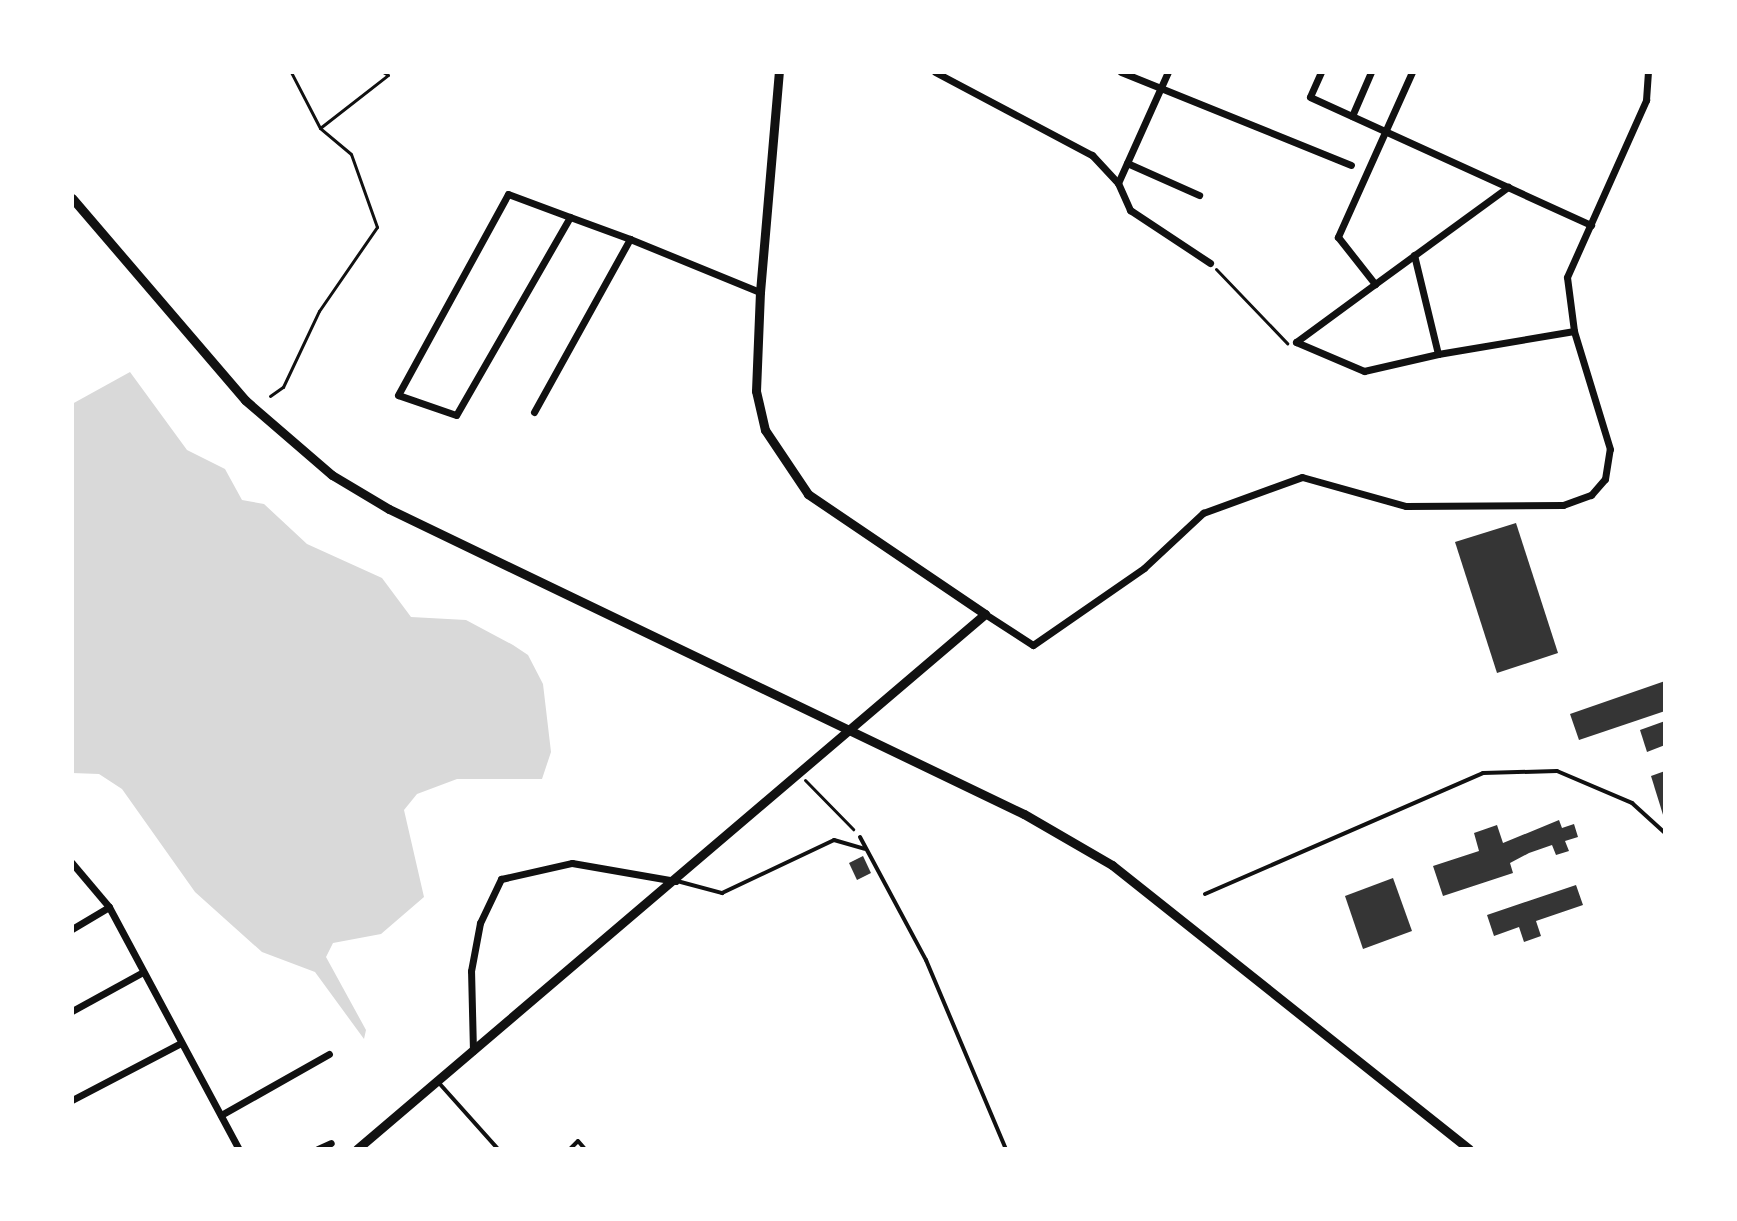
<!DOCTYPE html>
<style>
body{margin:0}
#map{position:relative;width:1737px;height:1221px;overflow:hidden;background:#fff;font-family:Barlow,sans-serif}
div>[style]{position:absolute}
.water>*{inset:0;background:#d9d9d9}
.building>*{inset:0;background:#353535}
.path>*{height:3px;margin:-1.5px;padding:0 1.5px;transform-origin:1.5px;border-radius:1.5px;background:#111}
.service>*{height:4px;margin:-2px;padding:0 2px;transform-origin:2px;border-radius:2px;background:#111}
.minor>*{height:7px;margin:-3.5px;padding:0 3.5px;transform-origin:3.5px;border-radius:3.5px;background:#111}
.tertiary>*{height:9px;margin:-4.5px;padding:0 4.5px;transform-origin:4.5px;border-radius:4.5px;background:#111}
span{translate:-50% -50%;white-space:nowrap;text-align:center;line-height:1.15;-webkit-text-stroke:6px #fff;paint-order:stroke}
.frame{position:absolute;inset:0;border:74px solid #fff;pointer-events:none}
</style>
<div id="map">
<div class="water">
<i style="clip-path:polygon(130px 372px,187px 450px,225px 469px,242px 500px,264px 504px,307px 544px,382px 578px,411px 617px,466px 620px,513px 645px,528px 655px,543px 684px,551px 752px,542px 779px,457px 779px,417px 794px,404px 810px,424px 897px,381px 934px,333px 943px,326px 957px,366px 1030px,364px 1039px,315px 972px,262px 952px,195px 892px,122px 789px,99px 774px,72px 773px,72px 404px)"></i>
</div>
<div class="building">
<i style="clip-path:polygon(1516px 523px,1558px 653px,1497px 673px,1455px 542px)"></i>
<i style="clip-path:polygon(1665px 681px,1665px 711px,1579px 740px,1570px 714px)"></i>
<i style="clip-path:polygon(1665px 721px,1665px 745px,1647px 752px,1640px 730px)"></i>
<i style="clip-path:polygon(1665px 771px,1665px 818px,1664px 818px,1651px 776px)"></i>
<i style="clip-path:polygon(1559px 820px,1562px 828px,1574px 824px,1578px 837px,1565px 841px,1569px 851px,1556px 855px,1552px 845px,1529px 853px,1510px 863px,1513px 873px,1443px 896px,1433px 866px,1479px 851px,1474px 833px,1497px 825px,1503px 843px)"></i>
<i style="clip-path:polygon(863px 856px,871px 873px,857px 880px,849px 863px)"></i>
<i style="clip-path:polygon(1393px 878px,1412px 931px,1363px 949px,1345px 896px)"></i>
<i style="clip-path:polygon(1576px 885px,1583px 905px,1536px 921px,1541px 936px,1524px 942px,1519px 927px,1494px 936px,1487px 915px)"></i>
</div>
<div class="path">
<i style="left:320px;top:128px;width:86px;rotate:-37.9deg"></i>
<i style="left:388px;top:75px;width:6px;rotate:-149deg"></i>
<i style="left:1216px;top:269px;width:103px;rotate:46.2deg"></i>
<i style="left:270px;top:396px;width:16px;rotate:-35deg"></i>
<i style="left:283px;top:387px;width:84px;rotate:-64.7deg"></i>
<i style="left:319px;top:311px;width:102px;rotate:-55.4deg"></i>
<i style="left:377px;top:227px;width:77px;rotate:-109.6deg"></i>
<i style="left:351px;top:154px;width:40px;rotate:-140deg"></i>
<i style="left:320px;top:128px;width:63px;rotate:-117.4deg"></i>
<i style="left:805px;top:780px;width:69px;rotate:45.6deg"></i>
</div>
<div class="service">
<i style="left:860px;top:837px;width:140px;rotate:61.8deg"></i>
<i style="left:926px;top:960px;width:205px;rotate:67.1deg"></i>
<i style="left:677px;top:881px;width:47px;rotate:14.9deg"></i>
<i style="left:722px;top:893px;width:124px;rotate:-25.3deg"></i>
<i style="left:834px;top:840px;width:32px;rotate:16deg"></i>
<i style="left:1205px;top:894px;width:303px;rotate:-23.5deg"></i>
<i style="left:1483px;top:773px;width:74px;rotate:-1.5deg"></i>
<i style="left:1557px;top:771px;width:82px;rotate:23.1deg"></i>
<i style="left:1632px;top:803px;width:45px;rotate:42.3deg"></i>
<i style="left:439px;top:1083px;width:89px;rotate:48.2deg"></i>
<i style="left:570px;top:1149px;width:11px;rotate:-45deg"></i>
<i style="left:578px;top:1141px;width:11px;rotate:49deg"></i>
</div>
<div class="minor">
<i style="left:935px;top:72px;width:178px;rotate:27.9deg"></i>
<i style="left:1092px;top:155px;width:38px;rotate:47deg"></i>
<i style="left:1118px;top:183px;width:30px;rotate:66deg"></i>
<i style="left:1130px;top:210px;width:96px;rotate:33.5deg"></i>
<i style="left:1121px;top:72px;width:248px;rotate:22deg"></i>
<i style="left:1321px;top:72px;width:27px;rotate:114deg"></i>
<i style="left:1310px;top:97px;width:309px;rotate:24.5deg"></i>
<i style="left:1412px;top:72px;width:181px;rotate:114.2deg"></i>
<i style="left:1338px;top:237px;width:60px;rotate:51.8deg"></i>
<i style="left:1375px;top:284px;width:165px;rotate:-36.1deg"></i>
<i style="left:1352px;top:116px;width:48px;rotate:-66.6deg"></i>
<i style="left:1127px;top:163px;width:79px;rotate:24deg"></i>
<i style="left:1118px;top:183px;width:122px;rotate:-65.8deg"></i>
<i style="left:570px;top:217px;width:228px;rotate:119.9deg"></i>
<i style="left:456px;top:415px;width:61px;rotate:-161deg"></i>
<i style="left:398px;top:395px;width:229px;rotate:-61.3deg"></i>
<i style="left:508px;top:194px;width:66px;rotate:20.4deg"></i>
<i style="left:570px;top:217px;width:64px;rotate:20.1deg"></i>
<i style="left:630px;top:239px;width:140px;rotate:22.2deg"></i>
<i style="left:1375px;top:284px;width:98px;rotate:143.7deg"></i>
<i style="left:1296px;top:342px;width:74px;rotate:23.1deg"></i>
<i style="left:1364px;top:371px;width:76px;rotate:-12.9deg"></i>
<i style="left:1438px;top:354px;width:102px;rotate:-103.6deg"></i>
<i style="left:1438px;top:354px;width:138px;rotate:-9.6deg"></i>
<i style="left:534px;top:412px;width:198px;rotate:-61deg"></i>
<i style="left:985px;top:614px;width:57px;rotate:32.9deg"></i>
<i style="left:1033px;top:645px;width:135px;rotate:-34.7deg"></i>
<i style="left:1144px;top:568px;width:81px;rotate:-43deg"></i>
<i style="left:1203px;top:513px;width:105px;rotate:-20deg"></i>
<i style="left:1302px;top:477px;width:108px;rotate:15.6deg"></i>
<i style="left:1406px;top:506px;width:157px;rotate:-0.4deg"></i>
<i style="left:1563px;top:505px;width:30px;rotate:-20deg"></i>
<i style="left:1591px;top:495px;width:21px;rotate:-49deg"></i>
<i style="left:1605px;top:479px;width:30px;rotate:-81deg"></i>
<i style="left:1610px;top:449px;width:123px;rotate:-107deg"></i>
<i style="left:1574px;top:331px;width:54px;rotate:-97.4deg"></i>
<i style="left:1567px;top:277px;width:194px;rotate:-65.9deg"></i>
<i style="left:1646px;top:100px;width:28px;rotate:-86deg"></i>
<i style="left:72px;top:863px;width:57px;rotate:49.9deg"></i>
<i style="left:109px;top:907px;width:275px;rotate:61.8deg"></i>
<i style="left:72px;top:929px;width:43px;rotate:-30.7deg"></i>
<i style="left:72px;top:1011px;width:81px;rotate:-28.8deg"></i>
<i style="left:473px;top:1051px;width:80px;rotate:-91.4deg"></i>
<i style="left:471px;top:971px;width:49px;rotate:-79.4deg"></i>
<i style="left:480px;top:923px;width:49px;rotate:-64.5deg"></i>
<i style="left:501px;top:879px;width:73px;rotate:-12.7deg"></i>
<i style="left:572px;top:863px;width:105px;rotate:9.9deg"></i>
<i style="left:72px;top:1100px;width:121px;rotate:-27.6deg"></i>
<i style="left:221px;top:1115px;width:124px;rotate:-29.5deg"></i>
<i style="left:318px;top:1149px;width:14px;rotate:-25deg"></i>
</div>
<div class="tertiary">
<i style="left:72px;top:198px;width:266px;rotate:49.4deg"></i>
<i style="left:245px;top:400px;width:115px;rotate:40.8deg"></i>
<i style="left:332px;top:475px;width:66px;rotate:30.8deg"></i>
<i style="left:389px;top:509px;width:704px;rotate:25.66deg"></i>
<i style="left:1024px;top:814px;width:102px;rotate:30.1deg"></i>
<i style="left:1112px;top:865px;width:456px;rotate:38.5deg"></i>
<i style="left:357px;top:1149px;width:825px;rotate:-40.43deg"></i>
<i style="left:985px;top:614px;width:214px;rotate:-145.9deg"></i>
<i style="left:808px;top:494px;width:77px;rotate:-123.9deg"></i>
<i style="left:765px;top:430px;width:40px;rotate:-103deg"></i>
<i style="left:756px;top:391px;width:99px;rotate:-87.7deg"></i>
<i style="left:760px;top:292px;width:221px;rotate:-85.1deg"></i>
</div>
<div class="frame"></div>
</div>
